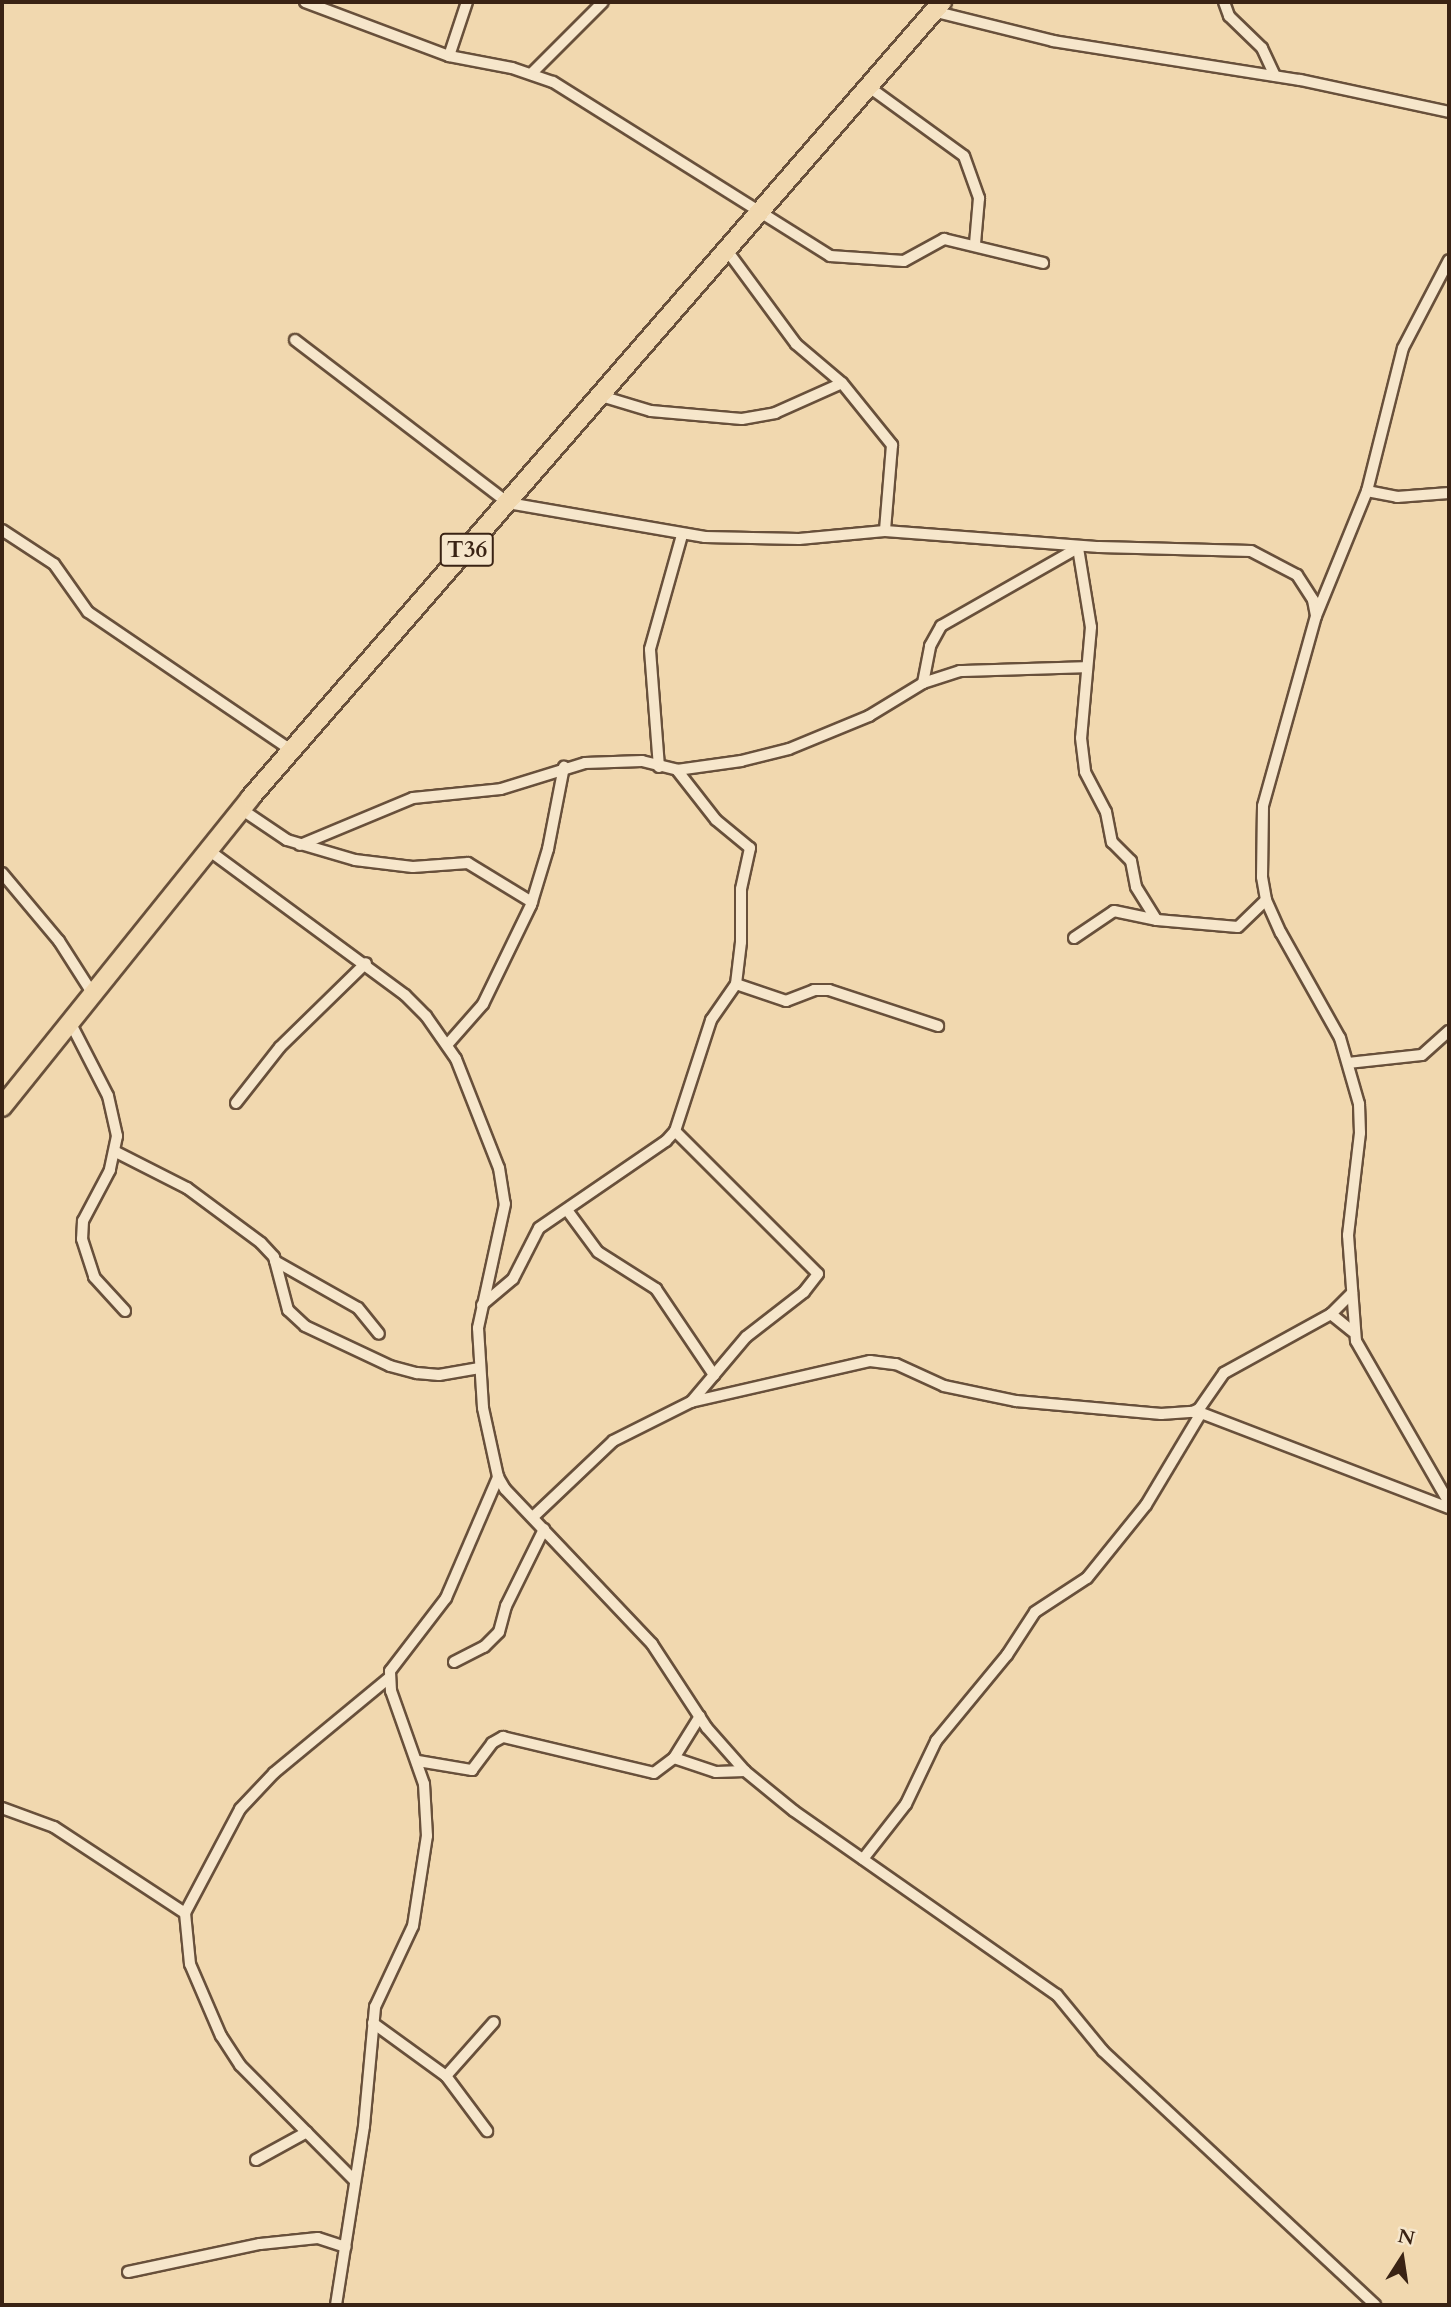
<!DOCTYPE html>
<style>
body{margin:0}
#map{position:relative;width:1451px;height:2307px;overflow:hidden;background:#f1d8af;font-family:Cardo,serif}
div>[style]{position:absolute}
.roads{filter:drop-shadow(2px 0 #68503b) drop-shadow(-2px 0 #68503b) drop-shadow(0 2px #68503b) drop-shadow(0 -2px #68503b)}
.minor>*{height:10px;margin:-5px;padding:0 5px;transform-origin:5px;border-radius:5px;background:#f6e6cb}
.trunk>*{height:18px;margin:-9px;padding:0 9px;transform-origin:9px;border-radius:9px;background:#f1d8af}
span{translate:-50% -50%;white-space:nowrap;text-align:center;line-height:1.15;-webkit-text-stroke:6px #f6e6cb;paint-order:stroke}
.shield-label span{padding:2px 5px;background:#f6e6cb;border:2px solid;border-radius:5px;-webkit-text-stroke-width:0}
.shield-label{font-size:23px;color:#3a2314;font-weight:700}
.frame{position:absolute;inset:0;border:4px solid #3a2314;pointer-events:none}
.north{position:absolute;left:1367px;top:2223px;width:70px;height:70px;-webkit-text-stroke:5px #f6e6cb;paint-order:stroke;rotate:12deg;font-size:19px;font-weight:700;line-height:28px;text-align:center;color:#3a2314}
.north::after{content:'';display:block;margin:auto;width:24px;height:32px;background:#3a2314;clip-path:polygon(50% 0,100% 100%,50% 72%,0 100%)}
</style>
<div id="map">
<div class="roads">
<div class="minor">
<i style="left:305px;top:2px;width:154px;rotate:20.6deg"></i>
<i style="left:449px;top:56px;width:64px;rotate:10.8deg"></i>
<i style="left:512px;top:68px;width:43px;rotate:18.9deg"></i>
<i style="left:553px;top:82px;width:327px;rotate:32.1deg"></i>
<i style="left:830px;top:256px;width:74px;rotate:3.9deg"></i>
<i style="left:904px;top:261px;width:46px;rotate:-28.8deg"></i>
<i style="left:944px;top:239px;width:102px;rotate:13.6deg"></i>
<i style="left:1224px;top:2px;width:15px;rotate:70deg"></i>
<i style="left:1229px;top:16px;width:46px;rotate:44.1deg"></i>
<i style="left:1262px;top:48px;width:31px;rotate:65deg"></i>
<i style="left:933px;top:11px;width:124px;rotate:14deg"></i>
<i style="left:1053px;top:41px;width:250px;rotate:9deg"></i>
<i style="left:1300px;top:80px;width:152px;rotate:12.1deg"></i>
<i style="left:449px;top:56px;width:57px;rotate:-71.6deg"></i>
<i style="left:532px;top:73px;width:100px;rotate:-45deg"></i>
<i style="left:869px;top:87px;width:117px;rotate:36deg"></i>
<i style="left:964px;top:156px;width:45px;rotate:70.3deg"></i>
<i style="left:979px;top:198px;width:46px;rotate:95deg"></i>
<i style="left:726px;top:249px;width:118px;rotate:53.6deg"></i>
<i style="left:796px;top:344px;width:60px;rotate:40.3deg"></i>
<i style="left:842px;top:383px;width:80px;rotate:51.1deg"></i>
<i style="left:892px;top:445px;width:86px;rotate:94.7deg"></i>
<i style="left:295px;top:340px;width:268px;rotate:37.4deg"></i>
<i style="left:508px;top:503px;width:200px;rotate:9.8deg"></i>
<i style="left:705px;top:537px;width:94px;rotate:1.2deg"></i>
<i style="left:799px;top:539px;width:86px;rotate:-5.3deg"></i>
<i style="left:885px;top:531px;width:215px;rotate:4.3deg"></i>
<i style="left:1099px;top:547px;width:152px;rotate:1.5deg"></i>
<i style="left:1251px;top:551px;width:52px;rotate:27.6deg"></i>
<i style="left:1297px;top:575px;width:30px;rotate:57deg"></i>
<i style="left:1313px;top:600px;width:16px;rotate:79deg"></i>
<i style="left:1316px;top:616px;width:197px;rotate:105.6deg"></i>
<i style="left:1263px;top:806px;width:71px;rotate:90.8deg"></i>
<i style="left:1262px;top:877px;width:23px;rotate:80deg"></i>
<i style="left:1266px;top:900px;width:36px;rotate:66deg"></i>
<i style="left:1281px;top:933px;width:120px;rotate:60.7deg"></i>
<i style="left:1340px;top:1038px;width:69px;rotate:73.9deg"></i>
<i style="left:1359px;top:1104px;width:29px;rotate:88deg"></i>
<i style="left:1360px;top:1133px;width:103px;rotate:96.7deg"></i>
<i style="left:1348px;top:1235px;width:106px;rotate:85.7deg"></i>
<i style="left:1356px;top:1341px;width:187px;rotate:60.1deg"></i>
<i style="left:601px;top:396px;width:52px;rotate:16.7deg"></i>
<i style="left:651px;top:411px;width:91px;rotate:5deg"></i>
<i style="left:742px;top:419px;width:34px;rotate:-10deg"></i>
<i style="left:775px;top:413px;width:73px;rotate:-24.1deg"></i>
<i style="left:1367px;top:491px;width:31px;rotate:11deg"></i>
<i style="left:1397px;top:497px;width:52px;rotate:-4.4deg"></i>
<i style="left:2px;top:530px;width:62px;rotate:33.2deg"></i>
<i style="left:54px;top:564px;width:59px;rotate:54.7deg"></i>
<i style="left:88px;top:612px;width:245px;rotate:34.2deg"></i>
<i style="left:1078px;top:548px;width:80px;rotate:80.7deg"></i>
<i style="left:1091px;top:627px;width:111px;rotate:95.1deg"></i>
<i style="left:1081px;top:738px;width:34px;rotate:83deg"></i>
<i style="left:1085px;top:772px;width:45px;rotate:62.3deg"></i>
<i style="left:1106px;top:812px;width:31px;rotate:79deg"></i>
<i style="left:1112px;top:842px;width:27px;rotate:45deg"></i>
<i style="left:1131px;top:861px;width:26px;rotate:79deg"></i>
<i style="left:1136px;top:887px;width:39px;rotate:58deg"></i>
<i style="left:1316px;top:616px;width:135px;rotate:-67.8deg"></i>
<i style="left:1367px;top:491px;width:147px;rotate:-75.9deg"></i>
<i style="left:1403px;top:348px;width:99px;rotate:-62.4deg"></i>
<i style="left:923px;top:683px;width:38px;rotate:-79deg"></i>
<i style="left:930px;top:646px;width:23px;rotate:-61deg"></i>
<i style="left:941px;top:626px;width:161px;rotate:-29.7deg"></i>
<i style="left:659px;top:767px;width:118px;rotate:-94.4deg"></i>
<i style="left:650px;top:649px;width:118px;rotate:-74.3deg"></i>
<i style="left:241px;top:809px;width:55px;rotate:34deg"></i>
<i style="left:287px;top:840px;width:71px;rotate:16.4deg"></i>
<i style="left:355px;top:860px;width:58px;rotate:6.9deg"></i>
<i style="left:413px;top:867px;width:55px;rotate:-4.2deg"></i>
<i style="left:468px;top:863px;width:75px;rotate:31.4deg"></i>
<i style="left:300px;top:845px;width:122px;rotate:-22.6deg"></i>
<i style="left:413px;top:798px;width:88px;rotate:-5.8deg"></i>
<i style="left:501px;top:789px;width:88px;rotate:-17.2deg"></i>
<i style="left:585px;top:763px;width:57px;rotate:-2deg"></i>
<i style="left:642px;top:761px;width:36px;rotate:14deg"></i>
<i style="left:677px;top:770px;width:65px;rotate:-8deg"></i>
<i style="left:741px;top:761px;width:49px;rotate:-14deg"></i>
<i style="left:789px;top:749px;width:87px;rotate:-22.4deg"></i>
<i style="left:869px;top:716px;width:63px;rotate:-31.4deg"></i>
<i style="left:923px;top:683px;width:39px;rotate:-18deg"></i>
<i style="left:960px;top:671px;width:126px;rotate:-1.8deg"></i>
<i style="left:207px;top:849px;width:246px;rotate:36.4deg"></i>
<i style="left:405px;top:995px;width:30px;rotate:45deg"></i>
<i style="left:426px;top:1016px;width:52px;rotate:55.1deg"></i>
<i style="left:456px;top:1059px;width:117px;rotate:68.5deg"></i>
<i style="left:499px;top:1168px;width:36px;rotate:81deg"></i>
<i style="left:505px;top:1204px;width:127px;rotate:102.3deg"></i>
<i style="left:478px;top:1328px;width:80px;rotate:86.4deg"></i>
<i style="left:483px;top:1408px;width:71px;rotate:77.7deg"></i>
<i style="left:498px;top:1477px;width:14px;rotate:60deg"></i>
<i style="left:505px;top:1489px;width:214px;rotate:46.5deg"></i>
<i style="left:652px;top:1644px;width:100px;rotate:56.8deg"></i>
<i style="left:707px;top:1728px;width:57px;rotate:48.5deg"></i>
<i style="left:745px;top:1771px;width:63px;rotate:39.2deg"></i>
<i style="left:794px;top:1811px;width:321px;rotate:35deg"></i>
<i style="left:1057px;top:1995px;width:72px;rotate:50.6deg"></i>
<i style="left:1103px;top:2051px;width:372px;rotate:43deg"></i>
<i style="left:2px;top:873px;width:89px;rotate:50deg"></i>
<i style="left:59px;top:941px;width:59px;rotate:57.4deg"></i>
<i style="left:1074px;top:938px;width:48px;rotate:-34deg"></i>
<i style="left:1114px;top:911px;width:44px;rotate:11.8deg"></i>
<i style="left:1157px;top:920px;width:81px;rotate:4.9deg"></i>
<i style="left:1238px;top:927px;width:39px;rotate:-44deg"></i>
<i style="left:736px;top:984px;width:53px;rotate:18.8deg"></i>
<i style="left:786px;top:1001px;width:30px;rotate:-21deg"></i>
<i style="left:814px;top:990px;width:15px"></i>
<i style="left:829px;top:990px;width:115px;rotate:18.3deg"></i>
<i style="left:69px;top:1020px;width:85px;rotate:62.8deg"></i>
<i style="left:108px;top:1096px;width:41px;rotate:77.3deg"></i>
<i style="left:117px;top:1136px;width:35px;rotate:102deg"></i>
<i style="left:110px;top:1170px;width:58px;rotate:117.9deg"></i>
<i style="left:83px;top:1221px;width:18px;rotate:93deg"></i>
<i style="left:82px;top:1239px;width:40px;rotate:72deg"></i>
<i style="left:94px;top:1277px;width:46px;rotate:47.6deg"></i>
<i style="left:447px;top:1045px;width:55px;rotate:-48.7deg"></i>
<i style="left:483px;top:1004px;width:110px;rotate:-64.1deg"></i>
<i style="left:531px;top:905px;width:59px;rotate:-73.1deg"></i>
<i style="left:548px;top:849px;width:84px;rotate:-79deg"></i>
<i style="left:1348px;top:1063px;width:74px;rotate:-6.2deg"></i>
<i style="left:1422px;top:1055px;width:36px;rotate:-42deg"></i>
<i style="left:236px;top:1103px;width:71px;rotate:-51.8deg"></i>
<i style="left:280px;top:1047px;width:120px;rotate:-44.3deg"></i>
<i style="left:675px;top:1131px;width:202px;rotate:45deg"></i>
<i style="left:818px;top:1274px;width:23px;rotate:128deg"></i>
<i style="left:804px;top:1292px;width:73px;rotate:142.2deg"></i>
<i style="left:746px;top:1337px;width:85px;rotate:130.2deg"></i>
<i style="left:116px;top:1152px;width:80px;rotate:26.9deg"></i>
<i style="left:187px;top:1188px;width:92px;rotate:36.6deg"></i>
<i style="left:261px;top:1243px;width:19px;rotate:47deg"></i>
<i style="left:274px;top:1257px;width:55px;rotate:75.2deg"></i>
<i style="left:288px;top:1310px;width:23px;rotate:43deg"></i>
<i style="left:305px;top:1326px;width:94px;rotate:25.2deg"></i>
<i style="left:390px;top:1366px;width:28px;rotate:15deg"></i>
<i style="left:417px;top:1373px;width:22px;rotate:5deg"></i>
<i style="left:439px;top:1375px;width:41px;rotate:-9.9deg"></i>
<i style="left:567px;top:1210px;width:52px;rotate:53.6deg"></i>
<i style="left:598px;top:1252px;width:69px;rotate:32.5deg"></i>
<i style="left:656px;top:1289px;width:104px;rotate:56deg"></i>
<i style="left:275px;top:1261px;width:95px;rotate:29.5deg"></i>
<i style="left:358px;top:1308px;width:33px;rotate:51deg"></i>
<i style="left:482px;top:1305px;width:40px;rotate:-40deg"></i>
<i style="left:513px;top:1279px;width:57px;rotate:-63deg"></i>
<i style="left:539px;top:1228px;width:154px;rotate:-34.4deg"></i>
<i style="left:666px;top:1141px;width:13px;rotate:-48deg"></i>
<i style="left:675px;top:1131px;width:117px;rotate:-72deg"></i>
<i style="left:711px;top:1020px;width:44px;rotate:-55.2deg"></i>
<i style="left:736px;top:984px;width:42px;rotate:-83.2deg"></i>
<i style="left:741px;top:942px;width:53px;rotate:-90deg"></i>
<i style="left:741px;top:889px;width:42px;rotate:-77.6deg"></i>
<i style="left:750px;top:848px;width:44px;rotate:-140.5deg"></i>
<i style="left:716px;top:820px;width:63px;rotate:-128deg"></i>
<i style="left:1331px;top:1314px;width:28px;rotate:39deg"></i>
<i style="left:1196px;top:1411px;width:271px;rotate:21deg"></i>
<i style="left:533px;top:1517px;width:110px;rotate:-43.5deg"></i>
<i style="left:613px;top:1441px;width:87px;rotate:-26.6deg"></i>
<i style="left:691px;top:1402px;width:184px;rotate:-12.9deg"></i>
<i style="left:870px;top:1361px;width:26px;rotate:7deg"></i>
<i style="left:896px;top:1364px;width:53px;rotate:24.6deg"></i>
<i style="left:944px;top:1386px;width:74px;rotate:11.8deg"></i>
<i style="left:1016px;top:1401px;width:146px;rotate:5.1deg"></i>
<i style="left:1161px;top:1414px;width:32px;rotate:-4deg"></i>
<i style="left:1193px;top:1412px;width:7px;rotate:-27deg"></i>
<i style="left:1199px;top:1409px;width:44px;rotate:-55.2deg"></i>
<i style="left:1224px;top:1373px;width:122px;rotate:-28.9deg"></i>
<i style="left:1331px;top:1314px;width:30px;rotate:-45deg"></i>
<i style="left:454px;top:1662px;width:34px;rotate:-27deg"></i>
<i style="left:484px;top:1647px;width:21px;rotate:-45deg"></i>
<i style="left:499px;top:1632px;width:27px;rotate:-75deg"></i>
<i style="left:506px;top:1606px;width:86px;rotate:-63.7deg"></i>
<i style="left:674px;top:1758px;width:44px;rotate:18.4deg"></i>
<i style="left:716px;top:1772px;width:29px;rotate:-2deg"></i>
<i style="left:418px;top:1761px;width:55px;rotate:9.5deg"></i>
<i style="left:472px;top:1770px;width:34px;rotate:-53deg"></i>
<i style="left:492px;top:1743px;width:13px;rotate:-29deg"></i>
<i style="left:503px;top:1737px;width:155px;rotate:13.4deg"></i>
<i style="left:654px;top:1773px;width:25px;rotate:-37deg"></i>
<i style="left:674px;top:1758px;width:49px;rotate:-58.2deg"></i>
<i style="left:2px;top:1808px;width:55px;rotate:20.1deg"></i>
<i style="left:54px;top:1827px;width:157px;rotate:33.3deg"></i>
<i style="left:863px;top:1859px;width:70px;rotate:-52deg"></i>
<i style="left:906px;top:1804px;width:70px;rotate:-64.5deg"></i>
<i style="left:936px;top:1741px;width:112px;rotate:-50.5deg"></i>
<i style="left:1007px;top:1655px;width:51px;rotate:-56.9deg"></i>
<i style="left:1035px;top:1612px;width:62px;rotate:-33.2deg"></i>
<i style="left:1087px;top:1578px;width:94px;rotate:-51.1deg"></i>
<i style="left:1146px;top:1505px;width:107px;rotate:-59.1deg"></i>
<i style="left:373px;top:2023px;width:90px;rotate:36deg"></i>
<i style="left:446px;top:2076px;width:69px;rotate:53.3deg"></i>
<i style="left:446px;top:2076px;width:72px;rotate:-48.4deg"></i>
<i style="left:256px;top:2160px;width:58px;rotate:-28.8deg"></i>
<i style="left:355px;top:2181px;width:163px;rotate:-134.8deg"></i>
<i style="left:240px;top:2065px;width:35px;rotate:-123deg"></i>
<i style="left:221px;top:2036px;width:78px;rotate:-113.3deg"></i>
<i style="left:190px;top:1964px;width:51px;rotate:-95.6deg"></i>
<i style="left:185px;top:1913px;width:118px;rotate:-62.1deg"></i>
<i style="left:240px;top:1809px;width:50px;rotate:-46.6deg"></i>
<i style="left:274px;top:1773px;width:149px;rotate:-39.6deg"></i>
<i style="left:128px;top:2272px;width:135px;rotate:-12deg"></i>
<i style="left:260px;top:2244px;width:58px;rotate:-5.9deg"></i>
<i style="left:318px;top:2238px;width:29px;rotate:18deg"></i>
<i style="left:336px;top:2305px;width:181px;rotate:-81.1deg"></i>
<i style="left:364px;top:2126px;width:120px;rotate:-84.7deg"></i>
<i style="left:375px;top:2007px;width:89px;rotate:-64.9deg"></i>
<i style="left:413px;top:1926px;width:91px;rotate:-81.2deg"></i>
<i style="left:427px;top:1836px;width:52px;rotate:-93.3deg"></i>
<i style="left:424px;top:1784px;width:99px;rotate:-109.5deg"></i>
<i style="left:391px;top:1691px;width:20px;rotate:-93deg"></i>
<i style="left:390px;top:1671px;width:92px;rotate:-52.5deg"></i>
<i style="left:446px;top:1598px;width:132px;rotate:-66.7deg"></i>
</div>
<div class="trunk">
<i style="left:2px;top:1107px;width:396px;rotate:-51.2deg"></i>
<i style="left:250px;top:798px;width:1055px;rotate:-49deg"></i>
</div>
</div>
<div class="shield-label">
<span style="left:467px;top:550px">T36</span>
</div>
<div class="frame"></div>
<div class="north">N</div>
</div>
